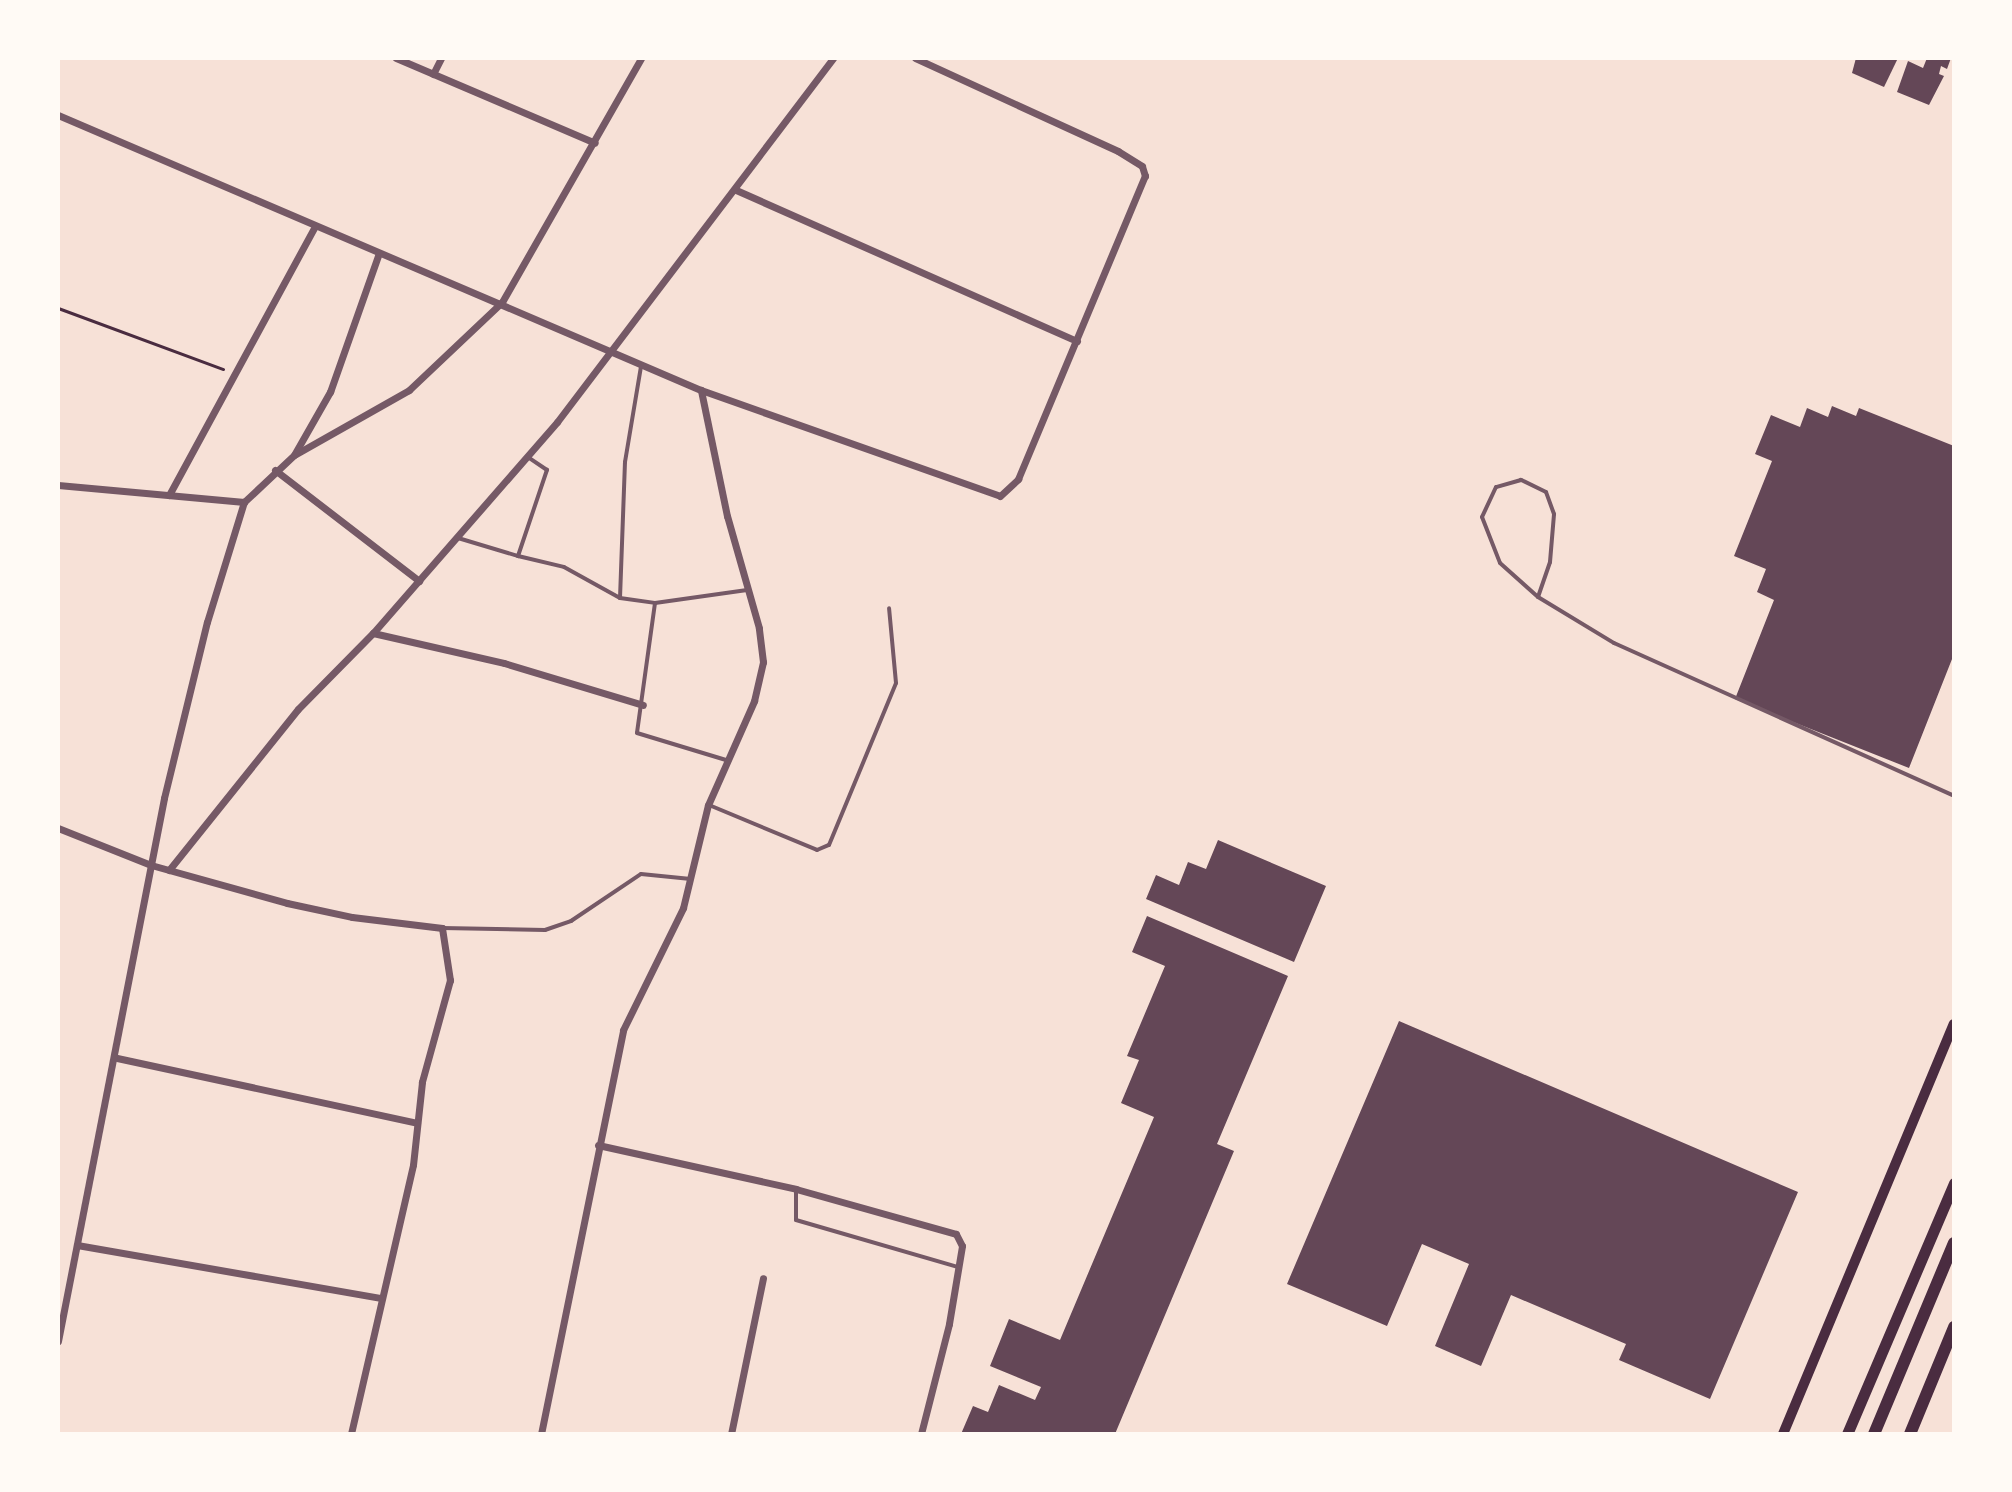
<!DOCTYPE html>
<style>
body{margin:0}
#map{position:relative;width:2012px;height:1492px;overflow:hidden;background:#f7e1d7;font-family:Karla,sans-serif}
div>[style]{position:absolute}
.building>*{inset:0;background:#644757}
.path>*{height:3px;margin:-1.5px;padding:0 1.5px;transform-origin:1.5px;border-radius:1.5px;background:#4a2c40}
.service>*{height:4px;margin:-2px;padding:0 2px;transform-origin:2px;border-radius:2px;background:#755966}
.minor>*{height:7px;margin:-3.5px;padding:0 3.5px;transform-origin:3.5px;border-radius:3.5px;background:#755966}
.secondary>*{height:10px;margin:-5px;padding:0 5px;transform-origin:5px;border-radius:5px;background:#4a2c40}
.primary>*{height:11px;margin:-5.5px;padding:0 5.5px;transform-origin:5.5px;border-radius:5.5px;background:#4a2c40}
.trunk>*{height:12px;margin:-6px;padding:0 6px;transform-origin:6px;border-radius:6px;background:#4a2c40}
span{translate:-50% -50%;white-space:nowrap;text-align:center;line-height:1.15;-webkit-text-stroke:6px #fffaf5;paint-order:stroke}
.frame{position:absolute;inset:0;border:60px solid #fffaf5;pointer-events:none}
</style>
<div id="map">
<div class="building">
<i style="clip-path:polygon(1856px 58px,1898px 58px,1884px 87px,1852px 73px)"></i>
<i style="clip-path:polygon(1927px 58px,1951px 58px,1947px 69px,1941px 66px,1939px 74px,1944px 76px,1929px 105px,1897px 92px,1908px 61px,1923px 68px)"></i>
<i style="clip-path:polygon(1832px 406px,1856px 416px,1859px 408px,1954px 446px,1954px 654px,1909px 768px,1735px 699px,1774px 600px,1757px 592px,1766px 569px,1734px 556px,1772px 461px,1755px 454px,1771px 415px,1800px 427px,1807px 408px,1828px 417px)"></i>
<i style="clip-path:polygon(1218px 840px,1326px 886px,1294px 962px,1146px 899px,1156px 875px,1179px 885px,1188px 862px,1206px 869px)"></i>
<i style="clip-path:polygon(1147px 916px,1288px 976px,1217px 1144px,1234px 1151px,1115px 1434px,961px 1434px,973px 1406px,988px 1412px,999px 1385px,1035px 1400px,1041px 1387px,990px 1366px,1009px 1319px,1060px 1340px,1154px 1117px,1121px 1103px,1139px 1060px,1127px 1056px,1165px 966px,1132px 952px)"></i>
<i style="clip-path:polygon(1399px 1021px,1798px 1192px,1710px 1399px,1619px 1360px,1626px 1344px,1511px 1295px,1481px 1366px,1435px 1346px,1469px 1264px,1422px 1244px,1387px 1326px,1287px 1284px)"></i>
</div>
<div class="path">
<i style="left:58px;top:308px;width:176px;rotate:20.3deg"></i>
</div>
<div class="service">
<i style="left:458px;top:538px;width:63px;rotate:16.7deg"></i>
<i style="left:518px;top:556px;width:91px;rotate:-71.4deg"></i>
<i style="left:547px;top:470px;width:23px;rotate:-146deg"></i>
<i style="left:518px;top:556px;width:47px;rotate:13.4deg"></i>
<i style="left:564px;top:567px;width:64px;rotate:29deg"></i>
<i style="left:620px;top:598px;width:35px;rotate:8deg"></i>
<i style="left:655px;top:603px;width:131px;rotate:97.9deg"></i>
<i style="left:637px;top:733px;width:93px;rotate:16.9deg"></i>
<i style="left:1538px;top:597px;width:37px;rotate:-71deg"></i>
<i style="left:1550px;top:562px;width:48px;rotate:-85.2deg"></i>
<i style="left:1554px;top:514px;width:23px;rotate:-110deg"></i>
<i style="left:1546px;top:492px;width:28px;rotate:-154deg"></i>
<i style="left:1521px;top:480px;width:26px;rotate:164deg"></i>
<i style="left:1496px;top:487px;width:33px;rotate:115deg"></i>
<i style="left:1482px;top:517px;width:49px;rotate:68.6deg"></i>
<i style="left:1500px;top:563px;width:51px;rotate:41.8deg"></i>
<i style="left:1538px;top:597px;width:89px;rotate:31.2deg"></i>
<i style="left:1614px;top:643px;width:373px;rotate:24.2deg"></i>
<i style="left:620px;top:598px;width:136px;rotate:-87.9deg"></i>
<i style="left:625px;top:462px;width:97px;rotate:-80.5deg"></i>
<i style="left:655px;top:603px;width:93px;rotate:-8deg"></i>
<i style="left:709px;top:805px;width:117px;rotate:22.6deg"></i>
<i style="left:817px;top:850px;width:13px;rotate:-23deg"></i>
<i style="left:829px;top:845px;width:175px;rotate:-67.5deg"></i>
<i style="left:896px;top:683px;width:75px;rotate:-95.3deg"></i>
<i style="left:442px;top:928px;width:103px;rotate:1.1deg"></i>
<i style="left:545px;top:930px;width:28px;rotate:-19deg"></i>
<i style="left:571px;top:921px;width:84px;rotate:-33.9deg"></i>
<i style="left:641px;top:874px;width:50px;rotate:5.7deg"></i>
<i style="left:796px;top:1189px;width:31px;rotate:90deg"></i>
<i style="left:796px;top:1220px;width:169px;rotate:16.2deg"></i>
</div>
<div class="minor">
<i style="left:396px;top:58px;width:216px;rotate:23.1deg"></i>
<i style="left:433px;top:74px;width:18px;rotate:-63deg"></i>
<i style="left:58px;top:115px;width:699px;rotate:23.16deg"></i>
<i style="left:701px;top:390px;width:317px;rotate:19.5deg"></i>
<i style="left:1000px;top:496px;width:25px;rotate:-43deg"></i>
<i style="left:1018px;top:479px;width:329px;rotate:-67.3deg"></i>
<i style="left:1145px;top:176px;width:10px;rotate:-107deg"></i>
<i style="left:1142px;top:166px;width:28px;rotate:-148deg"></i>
<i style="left:1118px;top:151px;width:223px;rotate:-155.4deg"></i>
<i style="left:736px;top:190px;width:373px;rotate:23.9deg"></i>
<i style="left:296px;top:454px;width:130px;rotate:-29.5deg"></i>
<i style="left:409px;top:390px;width:128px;rotate:-43.4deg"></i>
<i style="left:502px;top:302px;width:281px;rotate:-60.3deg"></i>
<i style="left:275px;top:470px;width:182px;rotate:37.6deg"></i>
<i style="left:58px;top:485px;width:187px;rotate:5.2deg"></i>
<i style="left:169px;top:495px;width:306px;rotate:-61.5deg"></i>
<i style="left:373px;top:633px;width:134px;rotate:12.9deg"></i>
<i style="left:504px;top:663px;width:145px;rotate:16.8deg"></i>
<i style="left:58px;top:828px;width:100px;rotate:21.7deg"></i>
<i style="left:151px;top:865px;width:141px;rotate:15.6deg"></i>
<i style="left:287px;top:903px;width:66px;rotate:12.2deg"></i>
<i style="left:352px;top:917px;width:91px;rotate:7deg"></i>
<i style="left:442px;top:928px;width:53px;rotate:81.3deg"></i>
<i style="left:450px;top:980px;width:106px;rotate:105.4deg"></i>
<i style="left:422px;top:1082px;width:83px;rotate:96.2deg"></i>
<i style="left:413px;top:1165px;width:276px;rotate:103deg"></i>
<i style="left:169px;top:870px;width:206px;rotate:-51.3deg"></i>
<i style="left:298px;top:709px;width:107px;rotate:-45.4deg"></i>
<i style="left:373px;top:633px;width:280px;rotate:-48.9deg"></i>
<i style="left:557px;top:422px;width:457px;rotate:-52.8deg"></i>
<i style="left:117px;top:1058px;width:307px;rotate:12.2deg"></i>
<i style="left:598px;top:1145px;width:203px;rotate:12.5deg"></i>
<i style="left:796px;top:1189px;width:166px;rotate:15.7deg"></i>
<i style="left:956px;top:1234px;width:13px;rotate:63deg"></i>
<i style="left:962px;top:1246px;width:79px;rotate:99.5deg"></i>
<i style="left:949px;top:1324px;width:114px;rotate:104.3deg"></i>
<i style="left:77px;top:1245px;width:309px;rotate:9.9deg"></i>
<i style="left:58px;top:1341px;width:553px;rotate:-78.95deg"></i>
<i style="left:164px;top:798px;width:181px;rotate:-76.3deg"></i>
<i style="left:207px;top:622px;width:126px;rotate:-72.9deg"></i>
<i style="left:244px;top:502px;width:69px;rotate:-43.2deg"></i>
<i style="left:294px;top:455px;width:73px;rotate:-60.3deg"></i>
<i style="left:330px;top:392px;width:147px;rotate:-70.6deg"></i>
<i style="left:541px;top:1434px;width:412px;rotate:-78.5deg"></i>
<i style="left:623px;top:1030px;width:136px;rotate:-63.8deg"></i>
<i style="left:683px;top:908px;width:106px;rotate:-76.4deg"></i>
<i style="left:708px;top:805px;width:114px;rotate:-66.1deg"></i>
<i style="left:754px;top:701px;width:40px;rotate:-77deg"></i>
<i style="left:763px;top:662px;width:34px;rotate:-97deg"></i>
<i style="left:759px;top:628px;width:116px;rotate:-105.9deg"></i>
<i style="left:727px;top:516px;width:129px;rotate:-101.7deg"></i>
<i style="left:731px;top:1434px;width:159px;rotate:-78.4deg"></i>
</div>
<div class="secondary">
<i style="left:1783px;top:1434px;width:444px;rotate:-67.4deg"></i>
</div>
<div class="primary">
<i style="left:1847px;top:1434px;width:273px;rotate:-66.9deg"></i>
</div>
<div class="trunk">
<i style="left:1874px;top:1434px;width:207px;rotate:-67.3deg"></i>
<i style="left:1910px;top:1434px;width:116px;rotate:-67.6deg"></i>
</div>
<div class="frame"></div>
</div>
